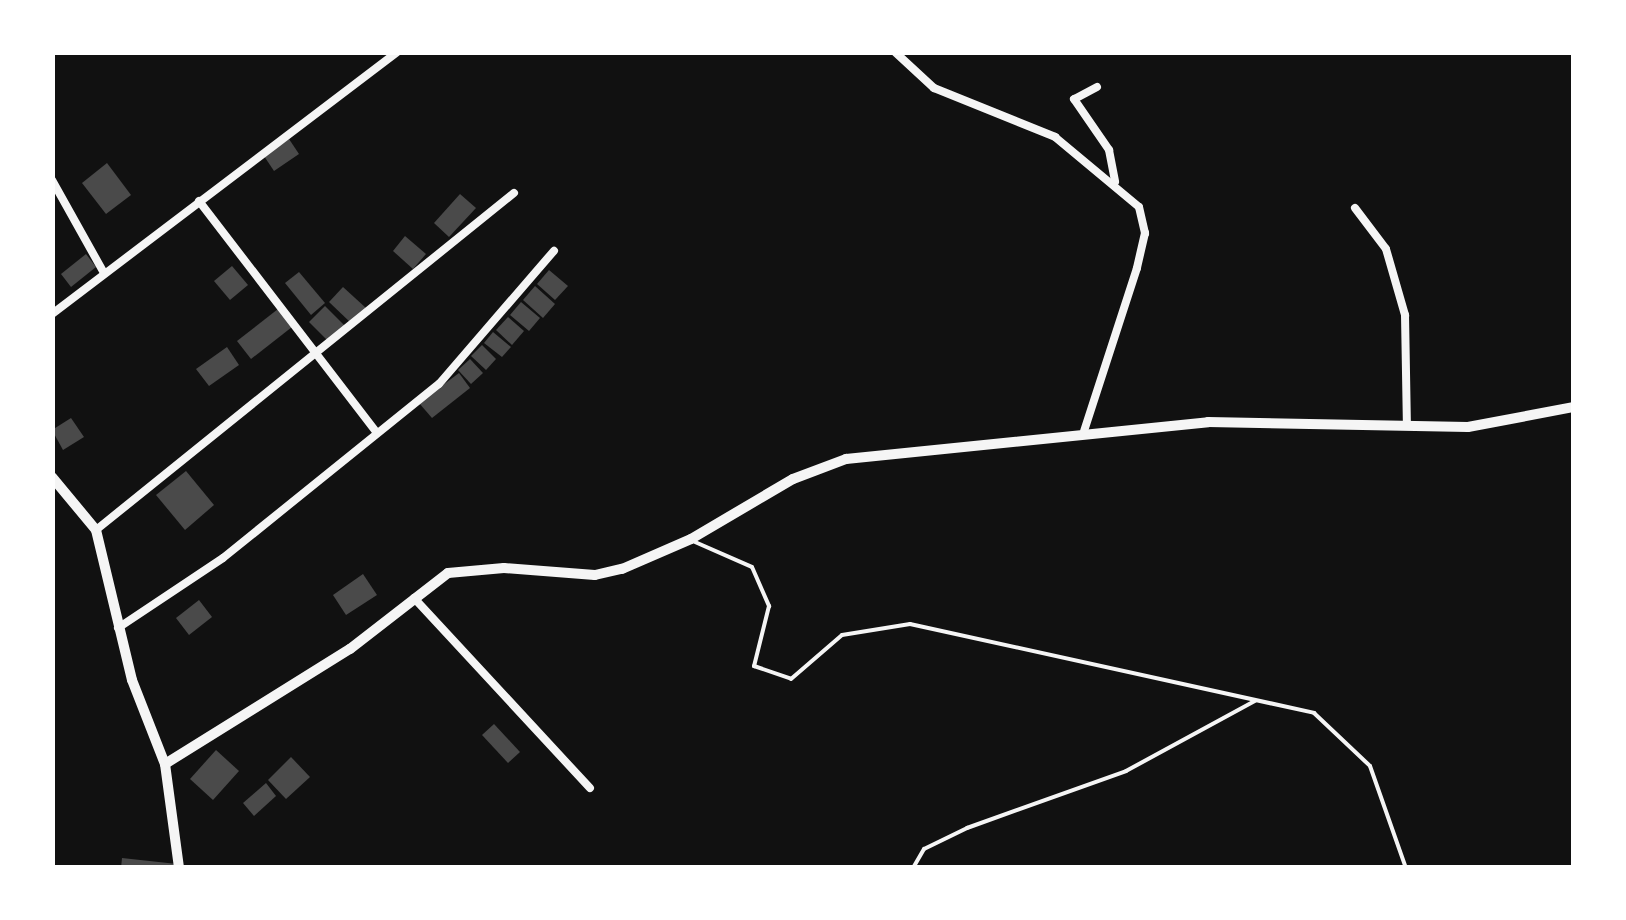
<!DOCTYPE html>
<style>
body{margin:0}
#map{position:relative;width:1626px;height:920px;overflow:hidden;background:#111;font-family:Figtree,sans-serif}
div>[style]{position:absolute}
.building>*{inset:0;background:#4a4a4a}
.service>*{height:4px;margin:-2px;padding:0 2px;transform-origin:2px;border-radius:2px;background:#f5f5f5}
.minor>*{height:8px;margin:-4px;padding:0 4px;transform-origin:4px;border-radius:4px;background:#f5f5f5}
.tertiary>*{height:10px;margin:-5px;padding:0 5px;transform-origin:5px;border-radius:5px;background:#f5f5f5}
span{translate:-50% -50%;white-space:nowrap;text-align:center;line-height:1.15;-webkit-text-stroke:8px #fff;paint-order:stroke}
.frame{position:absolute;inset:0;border:55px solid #fff;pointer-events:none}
</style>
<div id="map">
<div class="building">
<i style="clip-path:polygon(289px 139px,299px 154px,274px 171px,264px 156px)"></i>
<i style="clip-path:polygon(107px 163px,131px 195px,106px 214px,82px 183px)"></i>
<i style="clip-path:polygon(460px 194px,476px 208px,449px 237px,434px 223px)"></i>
<i style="clip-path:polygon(405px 236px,426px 254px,413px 269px,393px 251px)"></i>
<i style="clip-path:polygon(86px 254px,96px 267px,71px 287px,61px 274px)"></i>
<i style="clip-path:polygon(232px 266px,248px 285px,230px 300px,214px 281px)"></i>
<i style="clip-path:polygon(549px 270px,568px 286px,555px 300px,537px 284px)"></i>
<i style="clip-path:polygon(299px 272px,325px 303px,311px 315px,285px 283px)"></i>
<i style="clip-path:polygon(535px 286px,555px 304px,543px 318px,523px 300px)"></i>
<i style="clip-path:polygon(343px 287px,366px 308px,351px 323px,329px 302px)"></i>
<i style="clip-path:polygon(521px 302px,540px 318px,529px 331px,510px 315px)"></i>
<i style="clip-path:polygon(325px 306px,345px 326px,329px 342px,309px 322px)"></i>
<i style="clip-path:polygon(278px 309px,292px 327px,251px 359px,237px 341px)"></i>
<i style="clip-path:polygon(508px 317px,524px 331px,512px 345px,496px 330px)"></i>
<i style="clip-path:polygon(493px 332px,511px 347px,502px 357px,484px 343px)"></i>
<i style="clip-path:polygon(482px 345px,496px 359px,486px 370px,471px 356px)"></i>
<i style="clip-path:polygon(227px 347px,239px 365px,209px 386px,196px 369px)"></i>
<i style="clip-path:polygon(470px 359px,483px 373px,471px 384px,458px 370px)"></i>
<i style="clip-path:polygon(459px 373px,470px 388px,432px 418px,419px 403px)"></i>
<i style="clip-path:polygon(71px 418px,84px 437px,63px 450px,52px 430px)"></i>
<i style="clip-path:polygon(186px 471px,214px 505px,185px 530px,156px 495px)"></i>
<i style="clip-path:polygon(363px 574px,377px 595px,346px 615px,333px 595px)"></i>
<i style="clip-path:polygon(199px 600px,212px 617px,189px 635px,176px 618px)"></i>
<i style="clip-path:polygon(494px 724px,520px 752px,508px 763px,482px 735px)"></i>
<i style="clip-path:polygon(216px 750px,239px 771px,213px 800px,190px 779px)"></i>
<i style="clip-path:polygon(291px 757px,310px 777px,286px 799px,268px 780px)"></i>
<i style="clip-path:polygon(266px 783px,276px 796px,254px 816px,243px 803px)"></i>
<i style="clip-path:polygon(122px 858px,177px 864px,177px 868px,121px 868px)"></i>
</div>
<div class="service">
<i style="left:695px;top:542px;width:62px;rotate:23.7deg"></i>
<i style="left:752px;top:567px;width:43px;rotate:66.4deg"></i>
<i style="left:769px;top:606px;width:62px;rotate:104deg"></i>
<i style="left:754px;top:666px;width:39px;rotate:19deg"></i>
<i style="left:791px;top:679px;width:67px;rotate:-40.8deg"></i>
<i style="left:842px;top:635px;width:69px;rotate:-9.2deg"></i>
<i style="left:910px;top:624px;width:414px;rotate:12.4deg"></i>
<i style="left:1314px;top:713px;width:77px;rotate:43.4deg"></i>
<i style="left:1370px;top:766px;width:108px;rotate:70.6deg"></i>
<i style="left:913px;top:868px;width:22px;rotate:-60deg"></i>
<i style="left:924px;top:849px;width:48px;rotate:-26deg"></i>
<i style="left:967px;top:828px;width:169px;rotate:-19.7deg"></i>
<i style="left:1126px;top:771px;width:147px;rotate:-28.5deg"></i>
</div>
<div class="minor">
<i style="left:895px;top:52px;width:53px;rotate:42.7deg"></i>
<i style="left:934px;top:88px;width:131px;rotate:22deg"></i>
<i style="left:1055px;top:137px;width:109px;rotate:39.8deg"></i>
<i style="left:1139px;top:207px;width:27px;rotate:77deg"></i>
<i style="left:1145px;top:233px;width:36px;rotate:103deg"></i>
<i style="left:1137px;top:268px;width:171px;rotate:108deg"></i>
<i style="left:1097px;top:87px;width:26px;rotate:152deg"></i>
<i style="left:1074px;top:99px;width:62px;rotate:55.5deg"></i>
<i style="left:1109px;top:150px;width:32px;rotate:79deg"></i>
<i style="left:52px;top:180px;width:107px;rotate:60.8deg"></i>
<i style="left:199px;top:201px;width:291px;rotate:52.5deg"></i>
<i style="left:1355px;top:208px;width:51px;rotate:52.9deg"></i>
<i style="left:1386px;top:249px;width:69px;rotate:73.9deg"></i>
<i style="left:1405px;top:315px;width:110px;rotate:89deg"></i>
<i style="left:52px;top:314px;width:433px;rotate:-37.2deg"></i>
<i style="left:96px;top:530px;width:537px;rotate:-38.88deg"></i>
<i style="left:414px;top:598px;width:259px;rotate:47.2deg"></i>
<i style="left:118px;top:628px;width:126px;rotate:-33.7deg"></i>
<i style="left:223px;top:558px;width:277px;rotate:-38.9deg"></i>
<i style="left:439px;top:384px;width:176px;rotate:-49.2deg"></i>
</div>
<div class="tertiary">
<i style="left:52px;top:477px;width:69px;rotate:50.3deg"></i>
<i style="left:96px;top:530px;width:154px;rotate:76.5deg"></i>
<i style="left:132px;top:680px;width:90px;rotate:68.6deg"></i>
<i style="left:165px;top:764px;width:105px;rotate:82.3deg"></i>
<i style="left:165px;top:764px;width:218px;rotate:-31.9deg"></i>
<i style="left:350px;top:649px;width:124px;rotate:-37.8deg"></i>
<i style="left:448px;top:573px;width:56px;rotate:-5.1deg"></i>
<i style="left:504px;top:568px;width:91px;rotate:4.4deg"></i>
<i style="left:595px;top:575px;width:28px;rotate:-13deg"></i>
<i style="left:622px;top:569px;width:75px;rotate:-23.5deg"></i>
<i style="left:691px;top:539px;width:118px;rotate:-30.5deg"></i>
<i style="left:793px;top:479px;width:57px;rotate:-20.7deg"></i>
<i style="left:846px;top:459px;width:364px;rotate:-5.8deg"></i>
<i style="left:1208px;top:422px;width:260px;rotate:1.1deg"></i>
<i style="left:1468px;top:427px;width:108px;rotate:-10.7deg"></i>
</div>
<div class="frame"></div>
</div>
